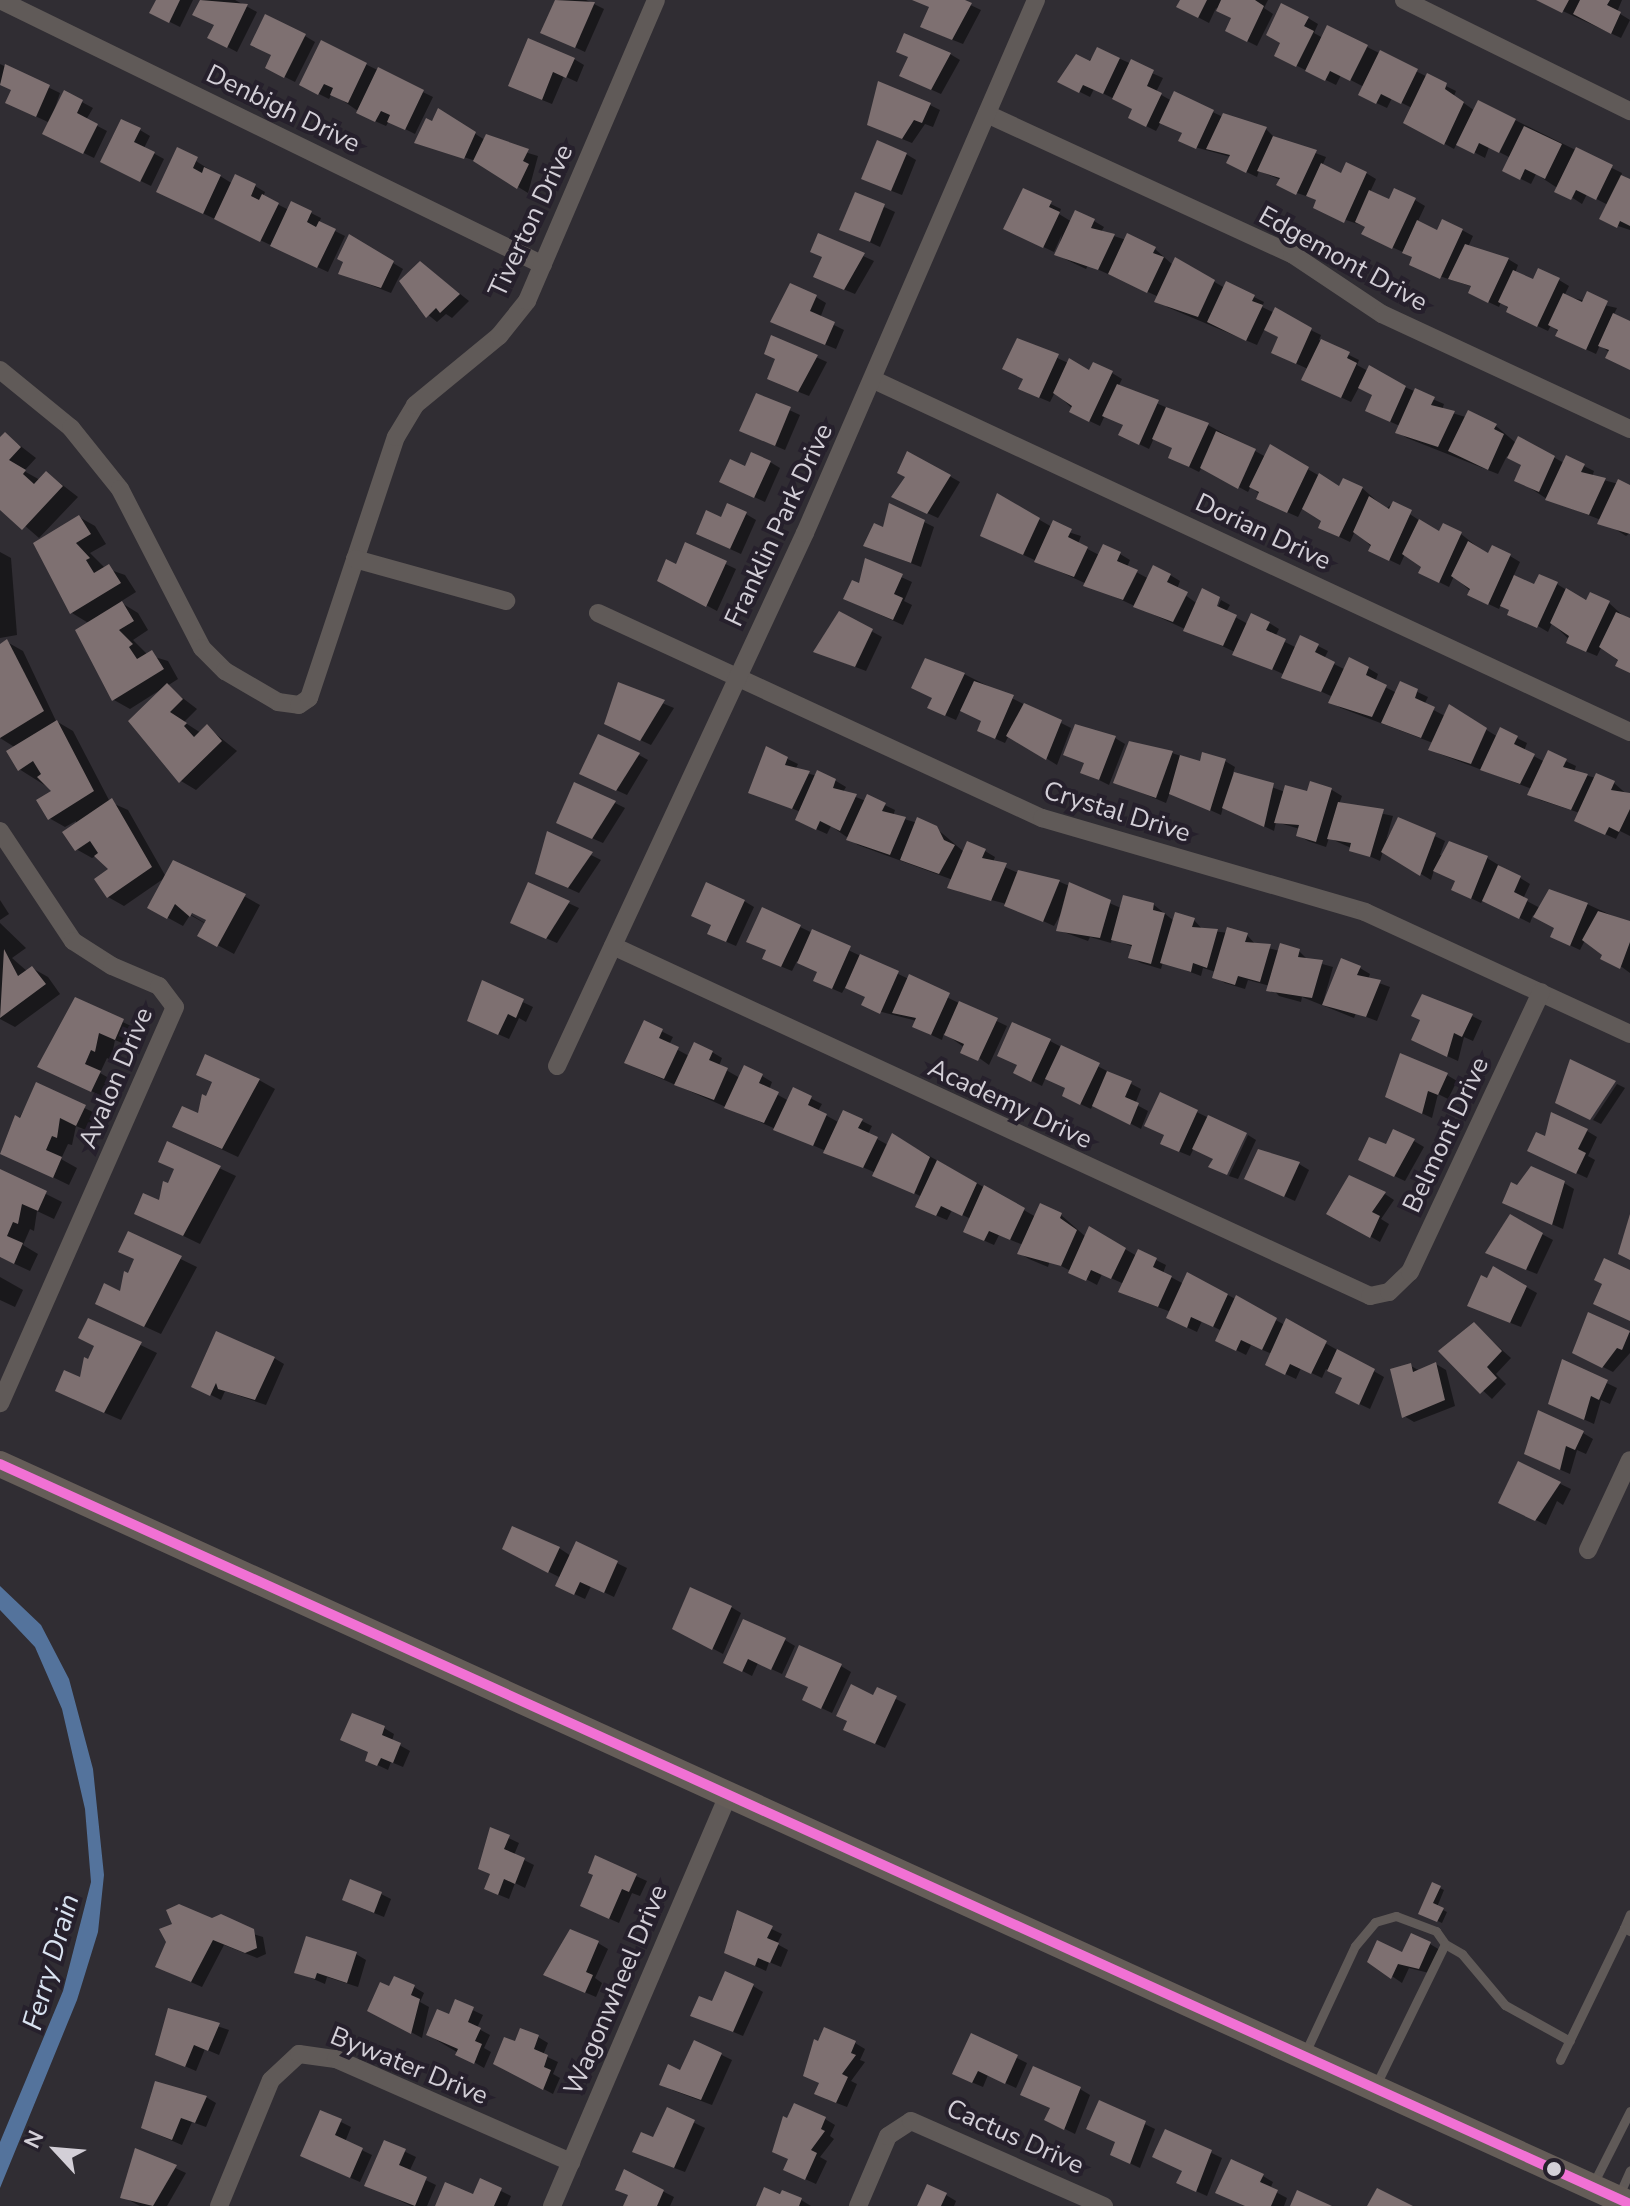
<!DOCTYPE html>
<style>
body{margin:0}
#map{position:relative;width:1630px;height:2206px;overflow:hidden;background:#302d33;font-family:"Nunito Sans",sans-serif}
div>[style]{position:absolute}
.water>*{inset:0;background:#54739c}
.shadow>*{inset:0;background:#0007}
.building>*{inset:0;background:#7e7071}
.service>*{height:9px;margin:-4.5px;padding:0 4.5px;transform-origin:4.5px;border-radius:4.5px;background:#605a58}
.minor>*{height:18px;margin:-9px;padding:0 9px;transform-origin:9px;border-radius:9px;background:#605a58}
.secondary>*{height:26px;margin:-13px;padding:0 13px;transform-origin:13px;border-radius:13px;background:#655d58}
.bus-1>*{height:10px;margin:-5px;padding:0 5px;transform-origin:5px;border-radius:5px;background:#f171d4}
.dots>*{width:22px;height:22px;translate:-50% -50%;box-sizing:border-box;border:4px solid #26202c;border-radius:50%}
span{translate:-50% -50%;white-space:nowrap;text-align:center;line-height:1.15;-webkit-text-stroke:8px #26202c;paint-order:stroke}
.street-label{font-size:26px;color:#d3cfd7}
.water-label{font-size:28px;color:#d9e3f1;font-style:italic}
.north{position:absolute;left:16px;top:2110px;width:80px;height:80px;-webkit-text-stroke:6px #26202c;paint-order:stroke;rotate:296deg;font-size:22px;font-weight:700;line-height:32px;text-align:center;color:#d3cfd7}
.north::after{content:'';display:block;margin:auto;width:28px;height:36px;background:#d3cfd7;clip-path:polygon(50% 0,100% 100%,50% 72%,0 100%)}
</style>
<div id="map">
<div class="water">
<i style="clip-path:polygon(0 1586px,41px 1625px,69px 1679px,93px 1769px,104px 1875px,98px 1932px,77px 2000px,0 2188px,0 2142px,63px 1991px,91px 1882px,85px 1809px,62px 1709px,35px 1647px,0 1610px)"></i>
</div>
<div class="shadow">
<i style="clip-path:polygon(158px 0,193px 0,180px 27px,162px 18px)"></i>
<i style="clip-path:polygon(202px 0,235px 0,257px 12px,237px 52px,220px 43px,216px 25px,195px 14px)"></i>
<i style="clip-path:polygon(557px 0,586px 0,604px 9px,585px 52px,543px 32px)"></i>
<i style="clip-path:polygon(920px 0,960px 0,981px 10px,963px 44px,933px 32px,931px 8px)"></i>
<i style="clip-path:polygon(1182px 0,1268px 0,1264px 8px,1273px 14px,1257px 46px,1237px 36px,1234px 18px,1216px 8px,1209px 23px,1188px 12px)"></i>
<i style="clip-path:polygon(1539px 0,1622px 0,1617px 12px,1630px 20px,1621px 38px)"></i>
<i style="clip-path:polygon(1308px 18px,1318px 24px,1314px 33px,1323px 38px,1367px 47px,1456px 91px,1454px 96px,1475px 111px,1515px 120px,1622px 173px,1621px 177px,1630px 182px,1630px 230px,1612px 224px,1608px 205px,1587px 194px,1582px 204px,1536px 174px,1531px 184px,1515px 176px,1511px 158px,1489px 147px,1485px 158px,1457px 143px,1454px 149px,1406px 122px,1412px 108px,1392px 98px,1387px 108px,1370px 100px,1364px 87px,1341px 75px,1336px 85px,1287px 61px)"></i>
<i style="clip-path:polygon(305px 36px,315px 42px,295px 82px,277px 73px)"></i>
<i style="clip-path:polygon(322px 43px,433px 97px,415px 134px,389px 121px,386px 126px,368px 118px,332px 93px,329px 99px,311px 90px)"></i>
<i style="clip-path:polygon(1098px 49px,1163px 78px,1156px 92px,1172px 101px,1175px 94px,1223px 117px,1266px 129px,1275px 138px,1326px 157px,1322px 166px,1342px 175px,1366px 173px,1376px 179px,1370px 192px,1390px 202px,1395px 191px,1415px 200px,1425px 206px,1417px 223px,1438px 232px,1443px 221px,1462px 230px,1473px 236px,1468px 247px,1508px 259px,1518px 265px,1515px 273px,1534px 282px,1559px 280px,1569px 286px,1564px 296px,1617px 308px,1613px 316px,1630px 324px,1630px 369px,1600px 345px,1596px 354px,1568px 341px,1551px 325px,1548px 331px,1518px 317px,1501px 302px,1499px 307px,1480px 298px,1473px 287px,1421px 270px,1414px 257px,1374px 239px,1367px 227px,1325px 213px,1318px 200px,1288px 190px,1281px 180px,1259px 171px,1257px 177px,1238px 168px,1231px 157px,1191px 146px,1184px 134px,1161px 122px,1156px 131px,1140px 123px,1135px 109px,1094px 89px,1090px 97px,1070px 87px)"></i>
<i style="clip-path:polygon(950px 54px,960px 60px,941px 94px,912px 81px)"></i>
<i style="clip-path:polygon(574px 59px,584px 65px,577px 82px,564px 76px,552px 104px,520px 91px)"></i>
<i style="clip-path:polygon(0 64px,60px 93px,50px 123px,65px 93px,93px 108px,86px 120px,107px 131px,94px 158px,55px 139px,50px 123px,18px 108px,13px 90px,0 83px)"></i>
<i style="clip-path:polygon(930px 105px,940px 110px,933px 127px,925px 124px,912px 143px,880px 130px)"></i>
<i style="clip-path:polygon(439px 111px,485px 140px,538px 156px,528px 193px,476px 161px,417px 142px)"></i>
<i style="clip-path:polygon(140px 130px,150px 136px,144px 148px,164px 159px,151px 186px,112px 167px)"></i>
<i style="clip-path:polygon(178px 150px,233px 184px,255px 186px,265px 192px,263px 197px,289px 210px,292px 203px,311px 213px,321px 218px,319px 223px,345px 236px,328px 272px,168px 197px)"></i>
<i style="clip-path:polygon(906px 154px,916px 160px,902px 195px,874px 184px)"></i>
<i style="clip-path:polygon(1024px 191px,1061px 209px,1059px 214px,1072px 222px,1094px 221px,1104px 227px,1101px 232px,1155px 249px,1173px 265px,1176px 260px,1225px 288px,1254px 297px,1264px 302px,1262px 307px,1321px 335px,1319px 340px,1359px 360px,1357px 365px,1368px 371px,1444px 404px,1442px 410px,1496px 426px,1516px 443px,1519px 438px,1564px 463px,1567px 457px,1584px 466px,1594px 471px,1592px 477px,1630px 487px,1630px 533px,1626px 536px,1601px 520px,1547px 499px,1527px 486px,1523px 465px,1507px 456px,1498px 474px,1407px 438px,1397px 432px,1400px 426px,1377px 416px,1374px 395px,1359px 387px,1351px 402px,1314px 385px,1308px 369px,1284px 358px,1280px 337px,1265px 328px,1257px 345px,1167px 307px,1159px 297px,1088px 265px,1086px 269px,1067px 260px,1057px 254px,1062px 234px,1054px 252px,1016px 234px)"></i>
<i style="clip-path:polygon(856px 194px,895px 212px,880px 247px,842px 229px)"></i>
<i style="clip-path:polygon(819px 236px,874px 261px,855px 294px,826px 282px)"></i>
<i style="clip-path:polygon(350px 237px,403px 269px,391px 293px,340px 273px)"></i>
<i style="clip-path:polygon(421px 263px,469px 301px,452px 318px,446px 314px,437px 322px,416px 305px)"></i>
<i style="clip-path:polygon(816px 297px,826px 303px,820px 318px,844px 330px,836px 349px,783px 327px)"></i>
<i style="clip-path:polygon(773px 338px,827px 362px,809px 396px,779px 384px)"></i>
<i style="clip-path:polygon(1018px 340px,1090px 373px,1112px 373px,1122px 379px,1118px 387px,1208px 425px,1266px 457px,1270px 447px,1340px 488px,1362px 488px,1386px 509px,1393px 503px,1440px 534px,1444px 526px,1461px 534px,1489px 556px,1493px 548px,1510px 556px,1520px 562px,1513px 577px,1535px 587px,1557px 584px,1584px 601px,1591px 595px,1609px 603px,1630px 622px,1630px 672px,1602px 646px,1597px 656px,1578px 648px,1552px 623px,1548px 632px,1501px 604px,1499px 609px,1480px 600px,1454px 576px,1449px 587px,1431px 578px,1424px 566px,1405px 554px,1400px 565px,1381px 556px,1355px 531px,1350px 542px,1331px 533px,1324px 521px,1303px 507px,1298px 517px,1269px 504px,1251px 486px,1248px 492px,1202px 467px,1199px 472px,1181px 463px,1175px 448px,1154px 438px,1149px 449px,1131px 440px,1125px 426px,1105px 415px,1100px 426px,1081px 417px,1055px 392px,1050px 402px,1031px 394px)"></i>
<i style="clip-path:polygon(757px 395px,800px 415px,785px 450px,752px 436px)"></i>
<i style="clip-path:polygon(5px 434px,36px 458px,24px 471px,40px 480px,47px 473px,78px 497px,39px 538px,0 504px,0 440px)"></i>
<i style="clip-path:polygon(908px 453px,960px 482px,938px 518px,903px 502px)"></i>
<i style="clip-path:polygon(770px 462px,780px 468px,765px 502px,732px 487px,746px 468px)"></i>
<i style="clip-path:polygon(998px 496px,1052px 527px,1081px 536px,1078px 544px,1099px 555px,1120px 554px,1130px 560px,1127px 567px,1149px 579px,1170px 575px,1180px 581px,1177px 589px,1214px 616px,1221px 600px,1230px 605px,1226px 612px,1248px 624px,1269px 623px,1279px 629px,1275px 637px,1297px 648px,1318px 646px,1328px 651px,1324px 659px,1346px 670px,1368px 668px,1378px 674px,1375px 682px,1397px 693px,1401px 684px,1428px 697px,1424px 705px,1445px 716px,1449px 707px,1498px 737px,1501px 730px,1527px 743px,1524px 751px,1545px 762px,1549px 753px,1576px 766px,1574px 772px,1614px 783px,1630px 797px,1630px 836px,1620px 831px,1616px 839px,1587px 826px,1580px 813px,1540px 800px,1530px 795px,1532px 789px,1440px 754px,1430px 749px,1433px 743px,1341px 708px,1331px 702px,1333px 697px,993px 541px)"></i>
<i style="clip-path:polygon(746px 514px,756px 520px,741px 554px,708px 539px,722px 520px)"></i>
<i style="clip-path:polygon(79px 517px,95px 526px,106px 544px,90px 553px,105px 568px,125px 575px,136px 592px,120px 602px,138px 613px,148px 630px,133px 640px,148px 655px,168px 661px,178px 679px,167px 686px,197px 709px,184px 722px,201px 733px,207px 727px,237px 751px,196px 790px,181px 781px,160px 690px,130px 709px,114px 700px,90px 624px,72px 613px,36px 544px)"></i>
<i style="clip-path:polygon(924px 522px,934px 527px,921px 567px,866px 546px,884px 530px)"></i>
<i style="clip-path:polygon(686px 545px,736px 569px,717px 611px,659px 580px,677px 566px)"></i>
<i style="clip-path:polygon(0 552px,11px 558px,17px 635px,0 638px)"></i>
<i style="clip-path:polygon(866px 561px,912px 582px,904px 601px,912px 605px,903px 625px,856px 604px)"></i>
<i style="clip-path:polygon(840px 614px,882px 637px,866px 671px,816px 652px)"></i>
<i style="clip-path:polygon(7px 642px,23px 651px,56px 721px,73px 731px,110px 802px,128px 810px,166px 877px,124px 906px,108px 897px,112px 870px,96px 856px,92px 858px,76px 849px,76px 821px,65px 827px,49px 818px,54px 791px,19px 769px,16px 748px,0 738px,0 646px)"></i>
<i style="clip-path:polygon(964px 674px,1071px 728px,1057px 765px,1009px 735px,1005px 743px,989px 736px,983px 721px,961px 709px,956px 720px,940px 713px)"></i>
<i style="clip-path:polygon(619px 685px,674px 708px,651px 745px,617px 729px)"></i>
<i style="clip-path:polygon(1115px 738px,1125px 744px,1109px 785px,1083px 772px)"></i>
<i style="clip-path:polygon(767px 749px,798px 764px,795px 770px,836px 781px,846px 787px,843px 792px,866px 801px,868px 797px,895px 810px,893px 816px,936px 828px,964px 852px,985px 851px,995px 857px,993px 862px,1016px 872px,1060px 882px,1121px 908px,1154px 905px,1174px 921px,1176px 915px,1194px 920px,1203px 930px,1247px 935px,1256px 945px,1280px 951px,1299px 951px,1308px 960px,1333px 967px,1324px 999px,1360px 968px,1370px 974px,1368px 979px,1390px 987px,1377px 1021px,1356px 1013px,1354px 1018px,1302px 997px,1301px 1002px,1279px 996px,1270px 986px,1248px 980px,1245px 989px,1225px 983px,1215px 977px,1216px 972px,1203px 968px,1201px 976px,1163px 962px,1161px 969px,1141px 963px,1130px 957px,1133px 947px,1112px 938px,1111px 943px,1090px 937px,1088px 941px,1058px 930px,1063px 910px,1054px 926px,1003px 903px,960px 892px,950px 887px,953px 880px,858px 845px,831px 826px,827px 834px,807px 825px,801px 812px,750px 792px)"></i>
<i style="clip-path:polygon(1172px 753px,1202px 763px,1225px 761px,1235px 767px,1233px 773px,1285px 792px,1308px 793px,1311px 784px,1332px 790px,1342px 796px,1339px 804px,1393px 816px,1386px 840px,1399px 819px,1445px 841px,1440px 855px,1487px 858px,1530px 884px,1523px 899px,1540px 908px,1587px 904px,1630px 924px,1630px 973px,1585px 940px,1580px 950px,1563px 942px,1557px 928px,1533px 915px,1530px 923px,1483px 899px,1481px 903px,1464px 895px,1457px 881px,1434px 870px,1431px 880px,1383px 851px,1380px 861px,1329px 838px,1326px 847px,1308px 841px,1298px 835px,1300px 829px,1276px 822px,1274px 831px,1223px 807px,1221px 815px,1170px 792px,1166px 803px,1116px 782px)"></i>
<i style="clip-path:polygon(639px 755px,648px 760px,627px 795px,592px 779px)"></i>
<i style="clip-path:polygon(615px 803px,625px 808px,603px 843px,569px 828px)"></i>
<i style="clip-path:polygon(549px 834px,601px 860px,579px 893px,548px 879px)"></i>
<i style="clip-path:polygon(evenodd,210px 877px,260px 905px,234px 954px,199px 935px,206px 924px,190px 915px,183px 926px,150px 908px,210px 877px,185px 906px,207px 919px,207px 924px,183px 910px,185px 906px)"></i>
<i style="clip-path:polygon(529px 885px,579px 908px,557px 943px,523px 928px)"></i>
<i style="clip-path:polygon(0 900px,9px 914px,0 920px)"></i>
<i style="clip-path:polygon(744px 901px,754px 907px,736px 946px,720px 939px)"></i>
<i style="clip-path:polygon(0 923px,26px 948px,12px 958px,28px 972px,32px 968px,48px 977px,60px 994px,15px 1027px,0 1019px)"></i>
<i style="clip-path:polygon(800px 927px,1007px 1026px,989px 1065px,944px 1033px,942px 1040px,925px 1032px,917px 1021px,874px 1010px,867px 997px,846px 986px,842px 993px,826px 986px,819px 972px,797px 961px,792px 971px,775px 964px)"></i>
<i style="clip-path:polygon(483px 983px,533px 1007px,526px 1022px,519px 1018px,509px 1039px,480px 1026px)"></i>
<i style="clip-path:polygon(76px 999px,139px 1030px,131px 1047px,115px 1040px,111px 1060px,107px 1058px,100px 1073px,116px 1082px,108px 1099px,53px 1073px)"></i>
<i style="clip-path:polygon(1472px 1016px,1482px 1021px,1473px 1041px,1464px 1037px,1458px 1061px,1423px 1045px)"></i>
<i style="clip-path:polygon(645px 1023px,673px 1037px,669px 1045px,689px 1056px,712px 1052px,722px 1058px,719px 1066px,740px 1078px,745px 1068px,762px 1076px,772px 1082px,769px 1090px,789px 1101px,794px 1090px,822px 1104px,818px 1111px,840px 1123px,862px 1121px,872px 1126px,868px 1134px,888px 1145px,903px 1141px,1036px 1217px,1061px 1215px,1086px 1237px,1090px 1229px,1137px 1256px,1156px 1260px,1166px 1265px,1163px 1273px,1184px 1284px,1188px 1274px,1285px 1325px,1287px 1321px,1384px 1377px,1370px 1409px,1347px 1398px,1344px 1378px,1326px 1369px,1322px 1378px,1301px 1368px,1296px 1379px,1277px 1370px,1272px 1354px,1251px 1345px,1246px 1355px,1228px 1346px,1222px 1331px,1202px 1321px,1197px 1332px,1178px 1323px,1171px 1312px,1131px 1297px,1121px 1291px,1124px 1284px,1102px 1274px,1097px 1285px,1050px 1260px,1048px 1267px,1029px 1259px,1019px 1253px,1023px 1245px,999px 1235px,994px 1245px,976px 1237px,971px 1219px,952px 1210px,947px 1220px,928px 1212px,922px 1197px,876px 1173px,637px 1068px,627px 1062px)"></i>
<i style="clip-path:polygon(1050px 1041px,1141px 1089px,1135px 1104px,1148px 1111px,1141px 1129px,1093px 1104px,1091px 1109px,1074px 1101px,1067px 1088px,1046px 1077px,1042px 1086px,1026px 1078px)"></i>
<i style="clip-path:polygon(1447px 1075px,1457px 1081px,1448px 1099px,1438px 1094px,1432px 1118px,1398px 1102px)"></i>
<i style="clip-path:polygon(259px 1080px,275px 1089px,238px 1157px,191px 1135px,207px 1098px)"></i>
<i style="clip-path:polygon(1617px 1084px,1625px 1088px,1601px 1124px,1593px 1120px)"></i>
<i style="clip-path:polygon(37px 1085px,101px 1116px,93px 1133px,76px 1126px,72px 1145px,68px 1144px,61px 1159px,77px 1168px,69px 1185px,1px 1152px)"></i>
<i style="clip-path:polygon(1161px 1095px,1209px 1118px,1215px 1159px,1194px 1148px,1190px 1156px,1173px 1149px)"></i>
<i style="clip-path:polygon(1587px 1131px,1597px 1137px,1588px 1156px,1595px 1160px,1587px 1178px,1540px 1156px,1546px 1139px)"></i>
<i style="clip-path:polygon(1248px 1135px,1256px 1140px,1238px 1179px,1229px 1176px)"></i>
<i style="clip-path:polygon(1414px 1141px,1424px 1147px,1405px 1181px,1371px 1165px,1387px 1147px)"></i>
<i style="clip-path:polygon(168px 1144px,236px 1176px,200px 1244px,136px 1213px,161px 1203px,176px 1170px)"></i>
<i style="clip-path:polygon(1299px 1164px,1309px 1170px,1295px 1201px,1257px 1184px)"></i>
<i style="clip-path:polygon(0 1171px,62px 1202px,54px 1219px,37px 1211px,34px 1231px,30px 1229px,23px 1245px,38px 1254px,30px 1271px,0 1257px)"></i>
<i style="clip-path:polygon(1564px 1183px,1574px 1189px,1563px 1229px,1515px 1208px)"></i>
<i style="clip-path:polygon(1385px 1194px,1394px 1200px,1381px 1219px,1389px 1224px,1380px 1242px,1329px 1213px)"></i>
<i style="clip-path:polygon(1510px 1217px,1553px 1240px,1537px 1274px,1497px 1258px)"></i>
<i style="clip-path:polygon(129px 1234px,197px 1267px,161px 1334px,113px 1312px,136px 1260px)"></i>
<i style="clip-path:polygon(1494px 1269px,1537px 1293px,1521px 1327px,1480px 1311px)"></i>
<i style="clip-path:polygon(0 1277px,23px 1290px,15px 1307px,0 1300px)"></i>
<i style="clip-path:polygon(1589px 1314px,1630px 1333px,1630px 1353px,1613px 1372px,1585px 1358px)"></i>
<i style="clip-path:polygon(89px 1320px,157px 1353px,121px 1420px,73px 1399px,96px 1347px)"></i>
<i style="clip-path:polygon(1474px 1325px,1511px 1358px,1496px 1374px,1506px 1384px,1492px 1399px,1441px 1351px)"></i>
<i style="clip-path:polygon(274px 1358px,284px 1364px,266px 1405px,225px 1391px,221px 1400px,193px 1386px)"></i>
<i style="clip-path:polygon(1563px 1362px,1617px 1388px,1610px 1404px,1601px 1400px,1594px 1424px,1561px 1409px)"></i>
<i style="clip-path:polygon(1436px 1364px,1446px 1370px,1455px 1406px,1414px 1422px,1404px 1416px,1411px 1366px,1420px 1371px)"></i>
<i style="clip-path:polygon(1583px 1433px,1593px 1439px,1586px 1454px,1577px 1450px,1570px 1474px,1536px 1459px)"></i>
<i style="clip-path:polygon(1519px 1464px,1571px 1489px,1563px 1505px,1557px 1501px,1546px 1525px,1511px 1508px)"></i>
<i style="clip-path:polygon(577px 1544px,627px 1568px,614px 1597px,591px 1586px,585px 1599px,568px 1591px,561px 1578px,514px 1554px,559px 1548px,571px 1556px)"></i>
<i style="clip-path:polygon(731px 1607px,741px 1613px,723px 1654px,674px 1628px)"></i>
<i style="clip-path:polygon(785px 1640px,795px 1646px,782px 1674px,758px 1663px,752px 1676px,725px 1662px)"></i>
<i style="clip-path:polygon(841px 1666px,851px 1672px,832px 1713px,815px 1705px)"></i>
<i style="clip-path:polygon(878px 1690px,906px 1704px,885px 1748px,856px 1735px,849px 1721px)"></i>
<i style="clip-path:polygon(384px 1728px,394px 1734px,392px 1741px,410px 1751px,403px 1767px,391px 1762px,388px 1770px,367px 1760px)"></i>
<i style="clip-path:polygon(492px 1830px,519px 1843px,514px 1855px,534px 1865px,525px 1888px,515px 1883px,509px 1899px,497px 1894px,492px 1874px)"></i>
<i style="clip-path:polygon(596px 1858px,647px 1881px,640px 1896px,632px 1893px,619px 1923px,592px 1911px)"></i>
<i style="clip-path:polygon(1433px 1885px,1444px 1890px,1437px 1907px,1447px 1912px,1442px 1923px,1425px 1915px)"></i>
<i style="clip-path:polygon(381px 1894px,391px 1899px,384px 1917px,354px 1905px)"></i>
<i style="clip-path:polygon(738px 1913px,782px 1934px,777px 1944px,788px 1950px,781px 1967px,769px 1962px,766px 1971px,737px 1958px,730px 1930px)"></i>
<i style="clip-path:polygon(212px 1921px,263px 1937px,266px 1954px,257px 1958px,224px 1945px,202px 1987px,168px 1972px)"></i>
<i style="clip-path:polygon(598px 1943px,608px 1949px,595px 1978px,602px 1983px,596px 1997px,556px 1980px)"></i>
<i style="clip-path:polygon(1430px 1944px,1440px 1950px,1429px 1973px,1409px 1968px,1402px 1983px,1370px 1961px)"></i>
<i style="clip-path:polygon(356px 1954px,366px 1960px,358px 1987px,327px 1977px,325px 1984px,297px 1972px)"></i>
<i style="clip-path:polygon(753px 1986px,763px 1992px,743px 2036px,693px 2015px)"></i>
<i style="clip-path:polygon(414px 1987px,424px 1993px,420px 2002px,429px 2007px,422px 2038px,370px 2010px,390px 1989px)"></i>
<i style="clip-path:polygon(456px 2002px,483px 2015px,477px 2028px,490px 2035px,484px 2048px,491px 2052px,484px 2068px,428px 2035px,450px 2016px)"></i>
<i style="clip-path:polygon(169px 2010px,229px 2030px,219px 2055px,205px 2049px,196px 2071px,157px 2054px)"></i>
<i style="clip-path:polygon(972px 2036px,1027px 2063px,1016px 2088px,988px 2075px,983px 2087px,964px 2079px)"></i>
<i style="clip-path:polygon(538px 2037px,548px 2043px,543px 2055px,558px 2062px,553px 2074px,560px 2078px,553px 2094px,506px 2069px,516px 2044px)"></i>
<i style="clip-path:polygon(695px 2042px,732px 2060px,712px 2105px,672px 2090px)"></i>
<i style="clip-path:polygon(855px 2043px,865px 2049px,860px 2060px,865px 2062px,851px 2081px,857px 2084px,847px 2107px,826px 2099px)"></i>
<i style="clip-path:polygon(1080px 2089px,1090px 2095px,1075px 2134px,1057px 2125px)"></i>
<i style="clip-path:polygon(206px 2097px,216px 2103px,206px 2127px,192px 2122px,182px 2145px,154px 2133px)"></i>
<i style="clip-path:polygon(1100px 2102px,1155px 2129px,1140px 2168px,1123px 2160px)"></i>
<i style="clip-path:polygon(668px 2110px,705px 2128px,685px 2172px,645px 2157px)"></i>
<i style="clip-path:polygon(321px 2112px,351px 2127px,345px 2142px,372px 2155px,360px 2182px,312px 2161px)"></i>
<i style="clip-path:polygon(825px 2119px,835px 2125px,830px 2136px,834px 2139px,820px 2157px,827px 2161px,816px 2184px,796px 2175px,790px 2159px)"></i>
<i style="clip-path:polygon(1166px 2131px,1222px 2158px,1207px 2196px,1189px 2188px)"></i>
<i style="clip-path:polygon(385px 2142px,416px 2157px,409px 2172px,436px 2185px,427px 2206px,411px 2206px,367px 2185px)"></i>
<i style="clip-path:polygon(136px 2150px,186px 2173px,167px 2206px,140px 2206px,123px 2197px)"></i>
<i style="clip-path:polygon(625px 2172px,674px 2197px,670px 2206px,625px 2206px,630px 2195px)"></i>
<i style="clip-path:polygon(1263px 2176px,1273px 2182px,1270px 2189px,1287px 2198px,1284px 2206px,1250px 2206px,1228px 2198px)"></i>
<i style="clip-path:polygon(481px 2181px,511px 2196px,507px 2206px,437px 2206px,474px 2197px)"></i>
<i style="clip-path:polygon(765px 2189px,801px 2200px,811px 2206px,758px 2206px)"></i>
<i style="clip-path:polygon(946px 2195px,956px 2201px,954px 2206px,920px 2206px)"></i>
</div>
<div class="building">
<i style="clip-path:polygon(156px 0,180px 0,169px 23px,149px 13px)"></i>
<i style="clip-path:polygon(200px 0,248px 4px,227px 48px,207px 38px,214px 25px,192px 15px)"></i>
<i style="clip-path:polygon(555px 0,595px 2px,575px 48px,540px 33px)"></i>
<i style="clip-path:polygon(912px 0,965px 0,972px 3px,952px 40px,920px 27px,929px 7px)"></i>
<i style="clip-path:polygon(1180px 0,1207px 0,1198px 18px,1176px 7px)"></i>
<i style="clip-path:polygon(1221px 0,1255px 0,1264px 6px,1247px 42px,1225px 31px,1231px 18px,1216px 11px)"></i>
<i style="clip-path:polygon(1536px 0,1569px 0,1562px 13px)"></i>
<i style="clip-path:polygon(1580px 0,1610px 0,1607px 5px,1621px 12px,1611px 34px,1573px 14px)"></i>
<i style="clip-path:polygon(1281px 3px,1309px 17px,1304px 26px,1314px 31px,1296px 67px,1274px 56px,1280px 43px,1266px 35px)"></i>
<i style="clip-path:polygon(265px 14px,306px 34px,284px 78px,265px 68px,271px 55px,250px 45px)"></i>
<i style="clip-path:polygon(1327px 25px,1368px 45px,1350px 81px,1330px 71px,1325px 81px,1305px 71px)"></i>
<i style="clip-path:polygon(904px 33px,951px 53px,931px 90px,899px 76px,908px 57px,896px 52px)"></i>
<i style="clip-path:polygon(528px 38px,575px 58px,566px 78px,553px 72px,542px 100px,508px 86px)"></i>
<i style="clip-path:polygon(321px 40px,367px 63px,348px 103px,330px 95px,333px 88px,324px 84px,318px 95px,299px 85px)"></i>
<i style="clip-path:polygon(1097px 47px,1120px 58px,1103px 94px,1083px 85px,1079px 93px,1057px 82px,1076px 54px,1090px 61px)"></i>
<i style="clip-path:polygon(1380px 50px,1418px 69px,1401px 104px,1381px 94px,1376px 104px,1358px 95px)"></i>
<i style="clip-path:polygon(1131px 59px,1154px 70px,1147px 86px,1162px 93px,1146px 127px,1128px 118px,1132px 109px,1112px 99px)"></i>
<i style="clip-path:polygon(5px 64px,50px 85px,36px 117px,5px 103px,11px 90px,0 85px)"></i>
<i style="clip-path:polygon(378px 67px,424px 90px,405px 130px,387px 122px,390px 115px,381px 111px,375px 122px,356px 113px)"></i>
<i style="clip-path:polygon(1427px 73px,1447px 83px,1445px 89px,1464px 102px,1444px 145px,1403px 123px)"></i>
<i style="clip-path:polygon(878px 81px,931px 103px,922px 123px,914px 120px,902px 139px,867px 125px)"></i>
<i style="clip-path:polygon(64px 90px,83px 100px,77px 113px,98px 124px,83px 154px,42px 134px)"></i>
<i style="clip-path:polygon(1174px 91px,1214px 110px,1196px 149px,1178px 141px,1182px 133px,1159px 123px)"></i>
<i style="clip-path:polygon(1478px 100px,1516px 119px,1499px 153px,1479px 143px,1474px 154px,1456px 145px)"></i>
<i style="clip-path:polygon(438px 108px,476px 132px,464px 159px,414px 143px,426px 118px,432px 121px)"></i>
<i style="clip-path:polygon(1223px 113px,1267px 127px,1246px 173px,1226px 163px,1230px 155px,1206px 149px)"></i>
<i style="clip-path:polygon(121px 119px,141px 128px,134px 142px,155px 152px,140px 182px,100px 162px)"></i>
<i style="clip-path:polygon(1524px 126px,1562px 144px,1545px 179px,1525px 169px,1520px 180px,1502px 171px)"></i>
<i style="clip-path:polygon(486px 134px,529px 149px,523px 161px,529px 164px,517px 189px,473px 161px)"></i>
<i style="clip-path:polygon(1273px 136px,1317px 150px,1296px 195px,1276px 185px,1280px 178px,1257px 171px)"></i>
<i style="clip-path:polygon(877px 140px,907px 153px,891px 191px,861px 179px)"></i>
<i style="clip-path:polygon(177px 147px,198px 157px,193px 168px,202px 173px,204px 167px,221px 175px,203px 214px,156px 192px)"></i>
<i style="clip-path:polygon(1576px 147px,1613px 165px,1596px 200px,1576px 190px,1571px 200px,1554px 192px)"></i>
<i style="clip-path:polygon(1346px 162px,1367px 172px,1344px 223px,1313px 208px,1316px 200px,1306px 196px,1321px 163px,1341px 173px)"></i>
<i style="clip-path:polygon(235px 174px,256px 184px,251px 196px,259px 200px,262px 194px,279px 203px,260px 242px,214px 219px)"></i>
<i style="clip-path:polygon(1621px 175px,1630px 179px,1630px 226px,1620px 221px,1617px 228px,1599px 219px)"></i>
<i style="clip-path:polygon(1023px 188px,1052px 201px,1049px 207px,1060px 212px,1043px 248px,1003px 229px)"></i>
<i style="clip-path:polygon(1394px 188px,1416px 198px,1392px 249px,1361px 234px,1365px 227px,1355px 222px,1369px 190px,1389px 199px)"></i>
<i style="clip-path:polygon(855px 192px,885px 204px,870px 242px,839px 230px)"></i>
<i style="clip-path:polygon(291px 201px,312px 211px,307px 222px,316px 227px,319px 221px,336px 229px,317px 268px,270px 246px)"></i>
<i style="clip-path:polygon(1075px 210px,1095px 219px,1091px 228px,1115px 234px,1098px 270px,1054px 255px)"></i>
<i style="clip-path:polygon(1442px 219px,1463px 229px,1440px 279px,1409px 265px,1412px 257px,1402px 253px,1417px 220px,1437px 230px)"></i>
<i style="clip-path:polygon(818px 233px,865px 253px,844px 290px,813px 277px,822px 257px,810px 252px)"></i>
<i style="clip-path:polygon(1127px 233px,1156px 247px,1153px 253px,1164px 257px,1147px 293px,1108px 274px)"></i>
<i style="clip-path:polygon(349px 234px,394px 261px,381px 288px,338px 274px,343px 262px,337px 259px)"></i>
<i style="clip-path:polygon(1465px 244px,1509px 258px,1488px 303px,1468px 293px,1471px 286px,1448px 279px)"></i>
<i style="clip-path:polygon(1175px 257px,1215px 280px,1198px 317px,1154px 302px)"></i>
<i style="clip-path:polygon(420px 261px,460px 294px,440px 313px,436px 308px,426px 318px,399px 281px)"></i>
<i style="clip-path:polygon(1538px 268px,1560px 278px,1537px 327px,1506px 312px,1508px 307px,1498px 302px,1513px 270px,1533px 279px)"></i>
<i style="clip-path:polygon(1226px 281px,1255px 295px,1252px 301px,1263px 305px,1246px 341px,1207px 322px)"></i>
<i style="clip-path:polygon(790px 283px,817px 295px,810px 311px,835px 322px,825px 345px,770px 322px)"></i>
<i style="clip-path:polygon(1587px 291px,1608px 301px,1586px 350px,1555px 336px,1558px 330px,1548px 325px,1563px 293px,1582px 302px)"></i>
<i style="clip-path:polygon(1275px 307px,1312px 328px,1296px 364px,1271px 353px,1278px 337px,1264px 330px)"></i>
<i style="clip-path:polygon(1613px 313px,1630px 321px,1630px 370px,1605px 358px,1609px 350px,1598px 346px)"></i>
<i style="clip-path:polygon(771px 335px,818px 355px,798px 392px,767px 379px,775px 359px,764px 354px)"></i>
<i style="clip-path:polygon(1017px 338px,1059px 354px,1039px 398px,1018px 389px,1023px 379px,1002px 369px)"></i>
<i style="clip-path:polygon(1321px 339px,1350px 352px,1347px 358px,1357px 363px,1341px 398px,1301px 380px)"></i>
<i style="clip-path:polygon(1069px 358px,1089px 370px,1093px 362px,1113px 371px,1089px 422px,1069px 412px,1072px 406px,1053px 393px)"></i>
<i style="clip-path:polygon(1369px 365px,1406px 386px,1390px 422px,1365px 411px,1372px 395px,1358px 388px)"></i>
<i style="clip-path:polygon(1117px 384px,1159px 400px,1139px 445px,1118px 435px,1123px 425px,1102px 416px)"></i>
<i style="clip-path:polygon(1415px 388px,1435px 397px,1431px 405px,1455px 411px,1438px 447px,1395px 433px)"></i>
<i style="clip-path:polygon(756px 393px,791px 407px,775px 446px,739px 431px)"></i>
<i style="clip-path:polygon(1166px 407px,1209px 423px,1189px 467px,1168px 458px,1172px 448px,1152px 439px)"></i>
<i style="clip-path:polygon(1468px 410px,1497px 424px,1494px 429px,1504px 434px,1488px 470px,1448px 451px)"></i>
<i style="clip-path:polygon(1216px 431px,1256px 449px,1238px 489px,1200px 468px)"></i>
<i style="clip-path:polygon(5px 432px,21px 447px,9px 460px,26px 470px,23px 474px,34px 484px,46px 471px,63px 486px,22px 530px,0 510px,0 437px)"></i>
<i style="clip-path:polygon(1518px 436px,1555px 456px,1539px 492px,1514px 481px,1521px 465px,1507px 458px)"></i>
<i style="clip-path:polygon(1270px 444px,1309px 467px,1287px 513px,1256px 499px,1259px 492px,1249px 487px)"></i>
<i style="clip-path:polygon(907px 451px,951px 475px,927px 514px,891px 497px,905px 477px,897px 473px)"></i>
<i style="clip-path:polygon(751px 452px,771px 461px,754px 498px,719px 482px,730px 459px,745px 466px)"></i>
<i style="clip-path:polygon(1566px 455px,1585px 464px,1581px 472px,1606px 478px,1589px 515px,1545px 500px)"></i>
<i style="clip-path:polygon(1319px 473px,1339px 486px,1343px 478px,1363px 487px,1339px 537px,1318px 528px,1321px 521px,1302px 509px)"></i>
<i style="clip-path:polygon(1618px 479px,1630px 485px,1630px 534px,1597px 524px)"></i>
<i style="clip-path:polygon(997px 493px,1040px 518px,1023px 555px,980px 536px)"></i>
<i style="clip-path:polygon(1369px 496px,1389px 509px,1393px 501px,1412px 510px,1389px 561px,1368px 551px,1371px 545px,1353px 532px)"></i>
<i style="clip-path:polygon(727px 503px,747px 512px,730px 549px,696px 534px,706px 510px,721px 517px)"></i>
<i style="clip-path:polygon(889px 503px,925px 520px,911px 563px,863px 546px,874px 523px,883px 527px)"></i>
<i style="clip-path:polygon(79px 515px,91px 534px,76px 543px,90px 558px,86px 560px,94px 573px,109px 564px,121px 583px,70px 614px,33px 543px)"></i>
<i style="clip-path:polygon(1419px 519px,1439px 531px,1443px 523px,1462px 532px,1439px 583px,1418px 573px,1421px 567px,1402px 554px)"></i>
<i style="clip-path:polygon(1053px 520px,1072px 529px,1068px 537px,1088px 547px,1074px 577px,1034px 562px)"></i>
<i style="clip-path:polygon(1468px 541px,1488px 553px,1492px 545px,1511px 554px,1488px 605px,1467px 595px,1470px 589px,1451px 576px)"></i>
<i style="clip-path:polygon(685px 542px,727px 561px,706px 607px,657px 581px,666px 559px,676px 564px)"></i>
<i style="clip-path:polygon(1103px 544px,1121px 552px,1117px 561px,1138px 570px,1123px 600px,1083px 586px)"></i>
<i style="clip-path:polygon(865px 558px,903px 574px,894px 594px,903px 598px,893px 620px,843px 599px,852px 580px,859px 583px)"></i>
<i style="clip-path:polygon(1153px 565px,1171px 574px,1167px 582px,1188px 592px,1173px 622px,1133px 607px)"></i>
<i style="clip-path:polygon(1539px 574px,1558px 582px,1537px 628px,1507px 615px,1509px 610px,1500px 606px,1514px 575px,1534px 584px)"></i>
<i style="clip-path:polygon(1202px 588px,1220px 597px,1217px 606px,1237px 615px,1223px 646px,1183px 631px)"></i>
<i style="clip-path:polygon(1566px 588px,1586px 600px,1590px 592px,1610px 601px,1586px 652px,1566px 643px,1569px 636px,1550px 623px)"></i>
<i style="clip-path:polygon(122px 601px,134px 621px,119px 630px,133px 644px,129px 647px,137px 659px,152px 650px,164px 669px,112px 701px,75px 630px)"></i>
<i style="clip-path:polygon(839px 611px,873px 629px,855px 667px,813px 652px)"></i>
<i style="clip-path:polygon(1616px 612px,1630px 618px,1630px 673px,1615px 666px,1618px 660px,1599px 647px)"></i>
<i style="clip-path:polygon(1251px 613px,1270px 622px,1266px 630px,1286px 639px,1272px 670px,1232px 655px)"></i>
<i style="clip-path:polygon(1300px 635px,1319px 644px,1315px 652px,1335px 662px,1321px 692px,1281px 678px)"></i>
<i style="clip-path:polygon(7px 639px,44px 711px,0 738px,0 644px)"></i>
<i style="clip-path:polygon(1349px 657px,1369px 667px,1366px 675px,1387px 685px,1372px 717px,1328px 703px)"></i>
<i style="clip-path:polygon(925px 658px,965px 673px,945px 716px,927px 708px,932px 698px,911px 688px)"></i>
<i style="clip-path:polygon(974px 681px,1014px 695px,995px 739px,977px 731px,981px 721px,960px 711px)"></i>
<i style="clip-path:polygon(1400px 681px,1418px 689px,1415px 698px,1435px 707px,1421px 738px,1381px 723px)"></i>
<i style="clip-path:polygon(618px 682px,665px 700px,640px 741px,604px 724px)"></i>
<i style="clip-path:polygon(167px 683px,183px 699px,170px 712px,187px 723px,184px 726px,194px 737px,207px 724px,222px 741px,179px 783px,128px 721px)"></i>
<i style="clip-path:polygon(1024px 703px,1062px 720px,1046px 760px,1006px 736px)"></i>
<i style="clip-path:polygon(1449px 704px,1487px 728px,1471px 764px,1428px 750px)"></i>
<i style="clip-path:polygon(57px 720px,94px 791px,48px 820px,36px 800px,51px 791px,37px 777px,41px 774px,33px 761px,18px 771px,6px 751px)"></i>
<i style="clip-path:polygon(1075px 724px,1116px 736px,1099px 780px,1080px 773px,1084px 763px,1063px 755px)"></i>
<i style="clip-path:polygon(1500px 727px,1518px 736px,1514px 744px,1535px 754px,1520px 784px,1480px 770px)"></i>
<i style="clip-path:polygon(598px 734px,640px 753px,616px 791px,579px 774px)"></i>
<i style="clip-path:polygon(1129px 741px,1173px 751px,1156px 798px,1113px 783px)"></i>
<i style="clip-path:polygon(766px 746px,788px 757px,785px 765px,810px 771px,792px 809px,748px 793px)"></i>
<i style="clip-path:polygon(1548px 750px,1567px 759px,1563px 767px,1588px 774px,1571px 810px,1527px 795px)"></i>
<i style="clip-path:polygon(1202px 752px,1226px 759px,1210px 811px,1169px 794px,1180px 755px,1200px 761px)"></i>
<i style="clip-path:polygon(817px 770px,836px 779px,833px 788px,857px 794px,840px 831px,820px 821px,816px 830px,795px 820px)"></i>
<i style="clip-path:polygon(1234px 772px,1274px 783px,1264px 827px,1222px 808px)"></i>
<i style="clip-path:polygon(1596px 773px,1615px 781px,1611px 790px,1630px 793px,1630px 809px,1619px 832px,1609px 827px,1605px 835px,1574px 821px)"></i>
<i style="clip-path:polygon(1310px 781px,1332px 788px,1316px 842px,1296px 836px,1299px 825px,1274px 823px,1285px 785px,1307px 791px)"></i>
<i style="clip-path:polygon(574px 782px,616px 801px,592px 839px,556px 823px)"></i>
<i style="clip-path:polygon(867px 794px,886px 803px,882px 811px,906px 817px,890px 855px,846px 840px)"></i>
<i style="clip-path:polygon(112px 798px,152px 867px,107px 898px,94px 879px,108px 869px,94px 856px,98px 853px,90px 841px,75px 851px,62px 832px)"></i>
<i style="clip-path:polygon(1338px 802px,1384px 809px,1370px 857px,1349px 851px,1351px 843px,1327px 839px)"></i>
<i style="clip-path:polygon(917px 817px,937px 826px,944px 840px,955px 845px,939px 874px,900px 860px)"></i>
<i style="clip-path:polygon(1398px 817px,1436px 833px,1420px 876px,1381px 852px)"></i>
<i style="clip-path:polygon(547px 831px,593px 852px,568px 888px,535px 874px)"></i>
<i style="clip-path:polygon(967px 841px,986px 849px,982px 858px,1007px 863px,991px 901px,947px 888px)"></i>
<i style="clip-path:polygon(1449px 841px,1488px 856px,1471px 899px,1451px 890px,1455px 881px,1433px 871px)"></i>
<i style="clip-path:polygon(173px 860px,246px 894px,217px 947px,197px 936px,206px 920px,192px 913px,190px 917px,175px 904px,167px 919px,147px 908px)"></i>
<i style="clip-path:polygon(1498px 865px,1521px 876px,1514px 892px,1528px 899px,1519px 919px,1482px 901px)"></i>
<i style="clip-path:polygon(1018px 870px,1060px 880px,1043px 922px,1004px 906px)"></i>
<i style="clip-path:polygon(528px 882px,570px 901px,546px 939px,510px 923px)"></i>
<i style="clip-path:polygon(706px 882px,745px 900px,726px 942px,707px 934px,711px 925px,691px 916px)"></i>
<i style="clip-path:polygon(1069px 882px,1111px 900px,1100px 938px,1056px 931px)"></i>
<i style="clip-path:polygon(1549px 889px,1588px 903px,1570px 946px,1550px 937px,1554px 928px,1533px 917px)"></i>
<i style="clip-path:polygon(1123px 895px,1154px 903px,1153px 910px,1165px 913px,1151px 964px,1128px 958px,1132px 945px,1111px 940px)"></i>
<i style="clip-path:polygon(762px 907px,801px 925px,781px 967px,762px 959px,766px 950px,746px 942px)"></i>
<i style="clip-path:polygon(1598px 911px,1630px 921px,1630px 942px,1620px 969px,1600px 959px,1602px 955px,1582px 940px)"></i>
<i style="clip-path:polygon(1175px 912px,1195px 918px,1192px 927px,1218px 929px,1207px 968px,1193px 963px,1191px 972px,1160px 963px)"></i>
<i style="clip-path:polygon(1227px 927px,1248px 933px,1245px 942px,1271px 944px,1260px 982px,1238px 976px,1235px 985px,1212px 978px)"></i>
<i style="clip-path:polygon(812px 929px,851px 946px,832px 989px,813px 981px,817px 972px,797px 963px)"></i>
<i style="clip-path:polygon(1280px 943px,1300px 949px,1298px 957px,1323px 960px,1312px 998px,1266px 991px)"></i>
<i style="clip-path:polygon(4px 949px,18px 976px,32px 966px,46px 984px,0 1018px)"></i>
<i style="clip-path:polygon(860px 954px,899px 971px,880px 1014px,861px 1005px,865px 997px,845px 988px)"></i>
<i style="clip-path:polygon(1341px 958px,1361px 966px,1357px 975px,1381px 980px,1366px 1017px,1322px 1005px)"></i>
<i style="clip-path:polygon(909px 974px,950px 993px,931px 1035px,912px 1027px,916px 1018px,892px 1013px)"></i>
<i style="clip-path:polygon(482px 980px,524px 999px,516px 1018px,508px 1014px,498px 1035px,467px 1021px)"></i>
<i style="clip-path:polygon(1422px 994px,1473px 1014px,1462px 1037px,1454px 1033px,1447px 1057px,1411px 1040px,1420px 1020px,1411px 1016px)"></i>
<i style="clip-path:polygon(75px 997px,124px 1019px,115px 1040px,99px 1033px,95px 1052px,91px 1050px,85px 1064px,101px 1071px,91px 1092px,37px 1067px)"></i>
<i style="clip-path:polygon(959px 1001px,998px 1018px,978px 1061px,960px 1053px,964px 1044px,944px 1035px)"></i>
<i style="clip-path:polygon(644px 1020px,663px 1029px,659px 1038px,679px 1047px,664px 1079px,624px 1063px)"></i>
<i style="clip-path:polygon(1012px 1022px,1051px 1039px,1031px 1082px,1013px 1073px,1017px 1065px,997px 1056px)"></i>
<i style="clip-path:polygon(694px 1042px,713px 1051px,709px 1060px,728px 1068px,714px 1100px,674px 1085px)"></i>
<i style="clip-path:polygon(1061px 1045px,1100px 1063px,1080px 1105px,1062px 1096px,1065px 1088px,1045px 1079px)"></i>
<i style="clip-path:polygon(1400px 1053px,1448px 1073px,1438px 1095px,1428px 1091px,1422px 1114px,1385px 1097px)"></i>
<i style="clip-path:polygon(205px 1054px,260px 1079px,222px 1149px,172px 1127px,182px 1106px,198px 1113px,202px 1094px,206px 1096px,212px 1082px,196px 1075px)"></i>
<i style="clip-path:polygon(1570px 1059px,1616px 1081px,1590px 1120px,1555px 1103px)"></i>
<i style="clip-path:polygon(744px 1065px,763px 1074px,759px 1083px,779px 1092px,764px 1123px,724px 1108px)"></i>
<i style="clip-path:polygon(1107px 1071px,1132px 1081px,1125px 1097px,1139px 1103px,1130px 1125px,1092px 1106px)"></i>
<i style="clip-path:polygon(36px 1082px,86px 1105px,76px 1126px,60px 1118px,57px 1138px,52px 1136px,46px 1150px,62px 1157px,53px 1178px,0 1154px,15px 1115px,20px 1118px)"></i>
<i style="clip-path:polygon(793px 1087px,812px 1096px,808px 1105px,827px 1114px,813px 1146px,773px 1130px)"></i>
<i style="clip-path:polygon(1160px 1092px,1198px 1110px,1179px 1152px,1160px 1144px,1164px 1135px,1144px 1126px)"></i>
<i style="clip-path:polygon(843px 1110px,863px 1119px,858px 1128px,878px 1137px,863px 1168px,823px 1153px)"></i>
<i style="clip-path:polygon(1551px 1112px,1588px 1129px,1578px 1149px,1586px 1153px,1576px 1174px,1527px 1151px,1536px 1132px,1545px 1136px)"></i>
<i style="clip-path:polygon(1208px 1115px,1247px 1133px,1227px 1175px,1208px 1167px,1213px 1159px,1192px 1149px)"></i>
<i style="clip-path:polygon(1393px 1129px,1415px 1139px,1394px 1177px,1358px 1160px,1369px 1137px,1386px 1144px)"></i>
<i style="clip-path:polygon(892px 1133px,930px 1157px,914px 1194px,872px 1176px)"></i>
<i style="clip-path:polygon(167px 1141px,221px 1166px,183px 1236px,134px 1214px,143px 1193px,159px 1200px,163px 1181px,168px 1183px,174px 1169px,158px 1162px)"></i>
<i style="clip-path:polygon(1258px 1149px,1300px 1162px,1284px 1197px,1244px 1179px)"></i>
<i style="clip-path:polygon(937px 1160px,977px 1183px,962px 1216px,941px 1206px,936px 1216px,915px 1207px)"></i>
<i style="clip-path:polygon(1531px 1166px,1565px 1181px,1552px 1225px,1502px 1203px,1511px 1182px,1517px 1185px)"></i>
<i style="clip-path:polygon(0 1169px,47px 1191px,38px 1211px,22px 1204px,18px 1224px,13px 1222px,7px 1236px,23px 1243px,14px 1264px,0 1257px)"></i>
<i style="clip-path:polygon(1349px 1175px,1386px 1192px,1372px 1212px,1380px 1216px,1370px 1238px,1326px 1214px)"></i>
<i style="clip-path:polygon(984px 1185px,1025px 1208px,1010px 1240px,989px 1231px,984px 1241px,963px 1232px)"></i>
<i style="clip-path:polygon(1040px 1203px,1062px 1213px,1060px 1218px,1077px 1230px,1061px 1266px,1017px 1254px)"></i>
<i style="clip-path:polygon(1510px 1214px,1543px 1233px,1526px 1270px,1485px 1253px)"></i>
<i style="clip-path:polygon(1630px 1214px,1630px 1260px,1618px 1254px)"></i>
<i style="clip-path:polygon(1089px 1226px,1126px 1248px,1111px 1279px,1091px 1270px,1086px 1281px,1068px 1273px)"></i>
<i style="clip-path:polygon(128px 1231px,182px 1256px,144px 1327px,95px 1304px,104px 1283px,120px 1291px,124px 1271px,128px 1273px,134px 1259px,118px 1252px)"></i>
<i style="clip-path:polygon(1138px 1249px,1157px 1258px,1153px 1267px,1172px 1276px,1158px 1307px,1118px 1292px)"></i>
<i style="clip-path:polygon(1604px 1258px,1630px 1270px,1630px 1321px,1593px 1304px,1602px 1284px,1594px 1280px)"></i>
<i style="clip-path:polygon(1493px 1266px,1527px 1286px,1510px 1323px,1467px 1306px,1481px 1275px,1487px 1278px)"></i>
<i style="clip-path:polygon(1187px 1272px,1228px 1294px,1213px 1327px,1191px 1317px,1187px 1328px,1166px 1318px)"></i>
<i style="clip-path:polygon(1236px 1295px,1277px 1318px,1262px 1350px,1241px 1340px,1236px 1351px,1215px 1341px)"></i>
<i style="clip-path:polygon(1588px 1312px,1630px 1331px,1622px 1350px,1617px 1348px,1602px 1368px,1572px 1353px)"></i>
<i style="clip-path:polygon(88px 1318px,142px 1342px,104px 1413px,55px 1391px,64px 1370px,80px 1377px,84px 1357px,88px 1359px,94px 1346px,78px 1338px)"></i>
<i style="clip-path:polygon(1286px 1318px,1327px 1341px,1311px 1374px,1290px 1364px,1285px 1375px,1265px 1365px)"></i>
<i style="clip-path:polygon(1474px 1322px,1502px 1351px,1487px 1367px,1497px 1378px,1480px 1394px,1438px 1351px)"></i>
<i style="clip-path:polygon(216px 1331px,275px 1357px,255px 1400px,218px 1389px,216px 1383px,210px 1396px,191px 1387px)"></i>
<i style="clip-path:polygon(1337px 1349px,1375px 1369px,1359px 1405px,1335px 1393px,1342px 1378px,1327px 1371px)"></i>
<i style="clip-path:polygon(1562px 1359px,1608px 1380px,1599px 1400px,1591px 1396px,1584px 1420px,1548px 1404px)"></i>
<i style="clip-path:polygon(1436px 1362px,1445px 1400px,1402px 1418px,1390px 1369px,1411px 1363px,1413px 1372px)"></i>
<i style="clip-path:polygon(1538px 1410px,1584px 1431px,1575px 1450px,1566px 1446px,1560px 1470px,1524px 1454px)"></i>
<i style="clip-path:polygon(1518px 1461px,1561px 1482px,1535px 1521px,1498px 1503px)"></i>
<i style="clip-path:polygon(512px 1526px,560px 1547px,548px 1573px,502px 1549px)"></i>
<i style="clip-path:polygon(576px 1541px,618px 1561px,604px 1593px,580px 1582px,574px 1595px,555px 1586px)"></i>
<i style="clip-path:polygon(690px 1587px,732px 1606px,712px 1650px,672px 1629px)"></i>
<i style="clip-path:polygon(743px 1619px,786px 1638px,771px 1670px,748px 1659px,742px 1672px,723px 1663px)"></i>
<i style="clip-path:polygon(799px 1645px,842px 1664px,821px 1709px,802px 1700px,808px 1687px,785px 1677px)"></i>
<i style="clip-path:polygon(851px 1684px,873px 1695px,877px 1687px,897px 1696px,875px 1744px,843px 1730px,847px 1721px,836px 1716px)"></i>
<i style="clip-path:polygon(352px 1713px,385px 1726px,382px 1735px,401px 1743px,393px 1763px,381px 1758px,377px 1766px,365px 1761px,368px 1752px,340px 1740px)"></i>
<i style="clip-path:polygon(490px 1827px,510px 1835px,504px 1849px,525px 1858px,515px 1884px,504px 1879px,498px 1895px,484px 1889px,490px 1874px,478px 1869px)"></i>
<i style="clip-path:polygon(595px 1855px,637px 1874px,629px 1892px,622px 1889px,609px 1919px,580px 1906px,593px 1875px,588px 1873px)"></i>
<i style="clip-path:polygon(350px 1879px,382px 1892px,374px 1913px,342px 1900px)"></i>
<i style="clip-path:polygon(1432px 1882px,1441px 1886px,1433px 1903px,1444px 1908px,1437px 1922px,1418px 1914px)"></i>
<i style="clip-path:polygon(179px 1904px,212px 1918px,221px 1914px,254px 1929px,257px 1948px,245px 1953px,213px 1940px,191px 1982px,155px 1967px,166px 1942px,159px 1929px,172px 1924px,166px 1910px)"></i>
<i style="clip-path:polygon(737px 1910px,773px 1926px,767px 1938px,779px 1943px,770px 1963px,758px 1958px,755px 1966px,724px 1953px)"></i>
<i style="clip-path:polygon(570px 1929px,599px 1941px,586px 1972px,593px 1975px,585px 1993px,543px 1975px)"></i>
<i style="clip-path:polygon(1411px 1933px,1431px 1942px,1419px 1969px,1398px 1964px,1391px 1979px,1367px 1962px,1377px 1940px,1402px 1952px)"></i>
<i style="clip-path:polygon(306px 1936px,357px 1952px,347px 1983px,317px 1973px,315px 1979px,294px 1973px)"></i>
<i style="clip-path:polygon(725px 1971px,754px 1984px,733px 2032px,690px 2016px,699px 1996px,712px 2001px)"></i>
<i style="clip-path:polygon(394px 1976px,415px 1985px,411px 1995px,420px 1999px,411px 2034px,367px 2011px,380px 1982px,389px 1986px)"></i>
<i style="clip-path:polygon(455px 1999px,474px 2007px,468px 2022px,481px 2028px,475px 2041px,482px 2044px,474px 2064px,455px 2055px,458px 2049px,426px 2035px,437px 2009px,449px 2014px)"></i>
<i style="clip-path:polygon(168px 2008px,220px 2023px,208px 2051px,194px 2045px,185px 2067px,155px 2055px)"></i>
<i style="clip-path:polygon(824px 2027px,856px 2041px,851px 2053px,856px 2055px,842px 2074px,848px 2077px,836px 2103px,814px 2094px,819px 2083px,803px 2076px,814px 2039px,818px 2041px)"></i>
<i style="clip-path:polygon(520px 2028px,539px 2035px,534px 2049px,548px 2055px,544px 2067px,551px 2070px,543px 2090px,493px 2064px,504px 2037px,515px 2041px)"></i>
<i style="clip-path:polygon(971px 2033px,1018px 2055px,1005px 2084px,978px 2071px,972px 2083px,952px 2074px)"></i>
<i style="clip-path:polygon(694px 2040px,722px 2053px,701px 2100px,659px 2085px,668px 2064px,680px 2070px)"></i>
<i style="clip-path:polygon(1033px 2066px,1081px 2087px,1064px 2130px,1044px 2120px,1050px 2108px,1020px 2095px)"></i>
<i style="clip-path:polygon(155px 2081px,207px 2096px,195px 2123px,181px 2118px,172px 2140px,141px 2128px)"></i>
<i style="clip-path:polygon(1099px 2100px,1146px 2121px,1130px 2164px,1110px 2155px,1115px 2142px,1086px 2129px)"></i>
<i style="clip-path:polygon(794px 2103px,826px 2117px,821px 2129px,825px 2131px,811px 2150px,817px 2153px,805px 2180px,783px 2170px,788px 2159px,772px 2152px,783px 2116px,787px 2118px)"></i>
<i style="clip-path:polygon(667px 2107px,695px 2120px,674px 2168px,632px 2152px,641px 2132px,653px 2137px)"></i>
<i style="clip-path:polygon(320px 2110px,342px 2119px,335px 2135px,363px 2148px,350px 2178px,300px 2156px)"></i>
<i style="clip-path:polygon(1165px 2129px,1212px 2150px,1196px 2192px,1176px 2183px,1182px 2171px,1152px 2157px)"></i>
<i style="clip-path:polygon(384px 2140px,406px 2149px,399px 2165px,427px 2177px,415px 2206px,364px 2186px)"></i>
<i style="clip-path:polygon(135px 2148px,177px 2165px,153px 2206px,120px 2198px)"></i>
<i style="clip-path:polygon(1231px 2159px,1264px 2174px,1260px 2182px,1278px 2190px,1271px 2206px,1245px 2206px,1215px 2193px)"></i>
<i style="clip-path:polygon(624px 2169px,664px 2190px,657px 2206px,623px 2206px,628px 2195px,615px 2190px)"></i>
<i style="clip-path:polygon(480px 2178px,502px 2188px,494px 2206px,435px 2206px,445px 2182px,473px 2194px)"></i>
<i style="clip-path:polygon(927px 2184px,947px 2193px,941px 2206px,917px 2206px)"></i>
<i style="clip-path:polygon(764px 2187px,780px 2194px,782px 2190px,802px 2198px,799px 2206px,756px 2206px)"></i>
<i style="clip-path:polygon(1377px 2188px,1413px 2206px,1367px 2206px)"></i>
<i style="clip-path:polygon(1297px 2190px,1332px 2206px,1290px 2206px)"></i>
</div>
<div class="service">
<i style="left:1624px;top:1928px;width:15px;rotate:-67deg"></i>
<i style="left:1445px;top:1944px;width:20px;rotate:30deg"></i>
<i style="left:1462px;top:1954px;width:67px;rotate:49.9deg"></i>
<i style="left:1505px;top:2005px;width:74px;rotate:29deg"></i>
<i style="left:1305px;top:2053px;width:118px;rotate:-65deg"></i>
<i style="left:1355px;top:1946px;width:31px;rotate:-50deg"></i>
<i style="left:1375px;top:1922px;width:22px;rotate:-16deg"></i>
<i style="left:1396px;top:1916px;width:43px;rotate:20.6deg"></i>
<i style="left:1436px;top:1931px;width:16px;rotate:55deg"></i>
<i style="left:1445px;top:1944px;width:159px;rotate:116.1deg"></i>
<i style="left:1560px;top:2060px;width:147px;rotate:-64.1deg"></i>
<i style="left:1624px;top:1928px;width:7px;rotate:27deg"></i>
<i style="left:1592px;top:2186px;width:84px;rotate:-63.1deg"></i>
<i style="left:1619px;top:2195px;width:27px;rotate:-66deg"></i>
</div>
<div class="minor">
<i style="left:0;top:0;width:604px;rotate:26.01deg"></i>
<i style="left:1404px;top:0;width:252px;rotate:26.2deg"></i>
<i style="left:987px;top:114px;width:336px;rotate:24.7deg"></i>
<i style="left:1292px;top:254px;width:108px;rotate:33.7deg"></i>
<i style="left:1382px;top:314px;width:273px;rotate:24.9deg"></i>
<i style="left:0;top:370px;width:92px;rotate:39.2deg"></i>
<i style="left:71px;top:428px;width:78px;rotate:51.2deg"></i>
<i style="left:120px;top:489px;width:179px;rotate:62.7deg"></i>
<i style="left:202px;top:648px;width:33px;rotate:45deg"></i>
<i style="left:225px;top:671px;width:61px;rotate:30.3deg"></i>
<i style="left:278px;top:702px;width:21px;rotate:8deg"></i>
<i style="left:299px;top:705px;width:12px;rotate:-35deg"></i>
<i style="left:309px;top:698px;width:275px;rotate:-71.6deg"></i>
<i style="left:396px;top:437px;width:37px;rotate:-59deg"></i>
<i style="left:415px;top:405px;width:109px;rotate:-39.4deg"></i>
<i style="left:499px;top:336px;width:45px;rotate:-51.3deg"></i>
<i style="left:527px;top:301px;width:327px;rotate:-66.8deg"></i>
<i style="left:874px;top:380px;width:834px;rotate:24.97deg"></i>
<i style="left:355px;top:559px;width:157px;rotate:15.5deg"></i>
<i style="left:598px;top:613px;width:489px;rotate:24.8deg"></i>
<i style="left:1042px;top:818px;width:336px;rotate:16.2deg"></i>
<i style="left:1365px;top:912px;width:292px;rotate:24.7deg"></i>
<i style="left:0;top:831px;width:132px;rotate:56.4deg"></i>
<i style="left:73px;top:941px;width:46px;rotate:32.7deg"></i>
<i style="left:112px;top:966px;width:51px;rotate:23.1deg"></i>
<i style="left:159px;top:986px;width:26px;rotate:53deg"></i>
<i style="left:175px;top:1007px;width:433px;rotate:113.8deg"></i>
<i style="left:613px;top:946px;width:834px;rotate:24.81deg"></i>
<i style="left:1370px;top:1296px;width:19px;rotate:-12deg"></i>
<i style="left:1389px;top:1292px;width:29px;rotate:-44deg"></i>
<i style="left:1410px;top:1272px;width:309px;rotate:-64.9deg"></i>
<i style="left:557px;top:1066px;width:588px;rotate:-65.05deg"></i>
<i style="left:805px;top:533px;width:581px;rotate:-66.57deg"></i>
<i style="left:1588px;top:1550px;width:99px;rotate:-65deg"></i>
<i style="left:219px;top:2206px;width:136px;rotate:-67.6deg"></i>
<i style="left:271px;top:2080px;width:38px;rotate:-43deg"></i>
<i style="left:299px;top:2054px;width:37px;rotate:8deg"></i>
<i style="left:336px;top:2059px;width:257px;rotate:23.7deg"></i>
<i style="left:552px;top:2206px;width:447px;rotate:-66.8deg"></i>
<i style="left:858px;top:2206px;width:76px;rotate:-66.8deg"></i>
<i style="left:888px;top:2136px;width:27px;rotate:-33deg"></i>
<i style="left:911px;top:2121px;width:211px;rotate:23.8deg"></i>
</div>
<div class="secondary">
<i style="left:0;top:1464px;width:1790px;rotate:24.42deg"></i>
</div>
<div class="bus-1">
<i style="left:0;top:1464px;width:1790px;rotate:24.42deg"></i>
</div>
<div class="dots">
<i style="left:1554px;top:2169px;background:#d3cfd7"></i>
</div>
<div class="street-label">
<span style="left:283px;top:109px;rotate:26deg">Denbigh Drive</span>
<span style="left:531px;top:221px;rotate:-65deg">Tiverton Drive</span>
<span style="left:1343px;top:259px;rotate:29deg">Edgemont Drive</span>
<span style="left:779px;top:525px;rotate:-65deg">Franklin Park Drive</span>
<span style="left:1263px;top:532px;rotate:25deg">Dorian Drive</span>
<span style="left:1117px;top:812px;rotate:17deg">Crystal Drive</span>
<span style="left:116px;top:1078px;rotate:-67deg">Avalon Drive</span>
<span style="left:1010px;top:1104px;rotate:25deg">Academy Drive</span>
<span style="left:1446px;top:1135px;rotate:-65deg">Belmont Drive</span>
<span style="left:616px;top:1990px;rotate:-67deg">Wagonwheel Drive</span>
<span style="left:409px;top:2066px;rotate:22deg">Bywater Drive</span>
<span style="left:1015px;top:2137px;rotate:24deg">Cactus Drive</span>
</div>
<div class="water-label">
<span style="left:51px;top:1962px;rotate:-74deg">Ferry Drain</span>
</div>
<div class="north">N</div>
</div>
